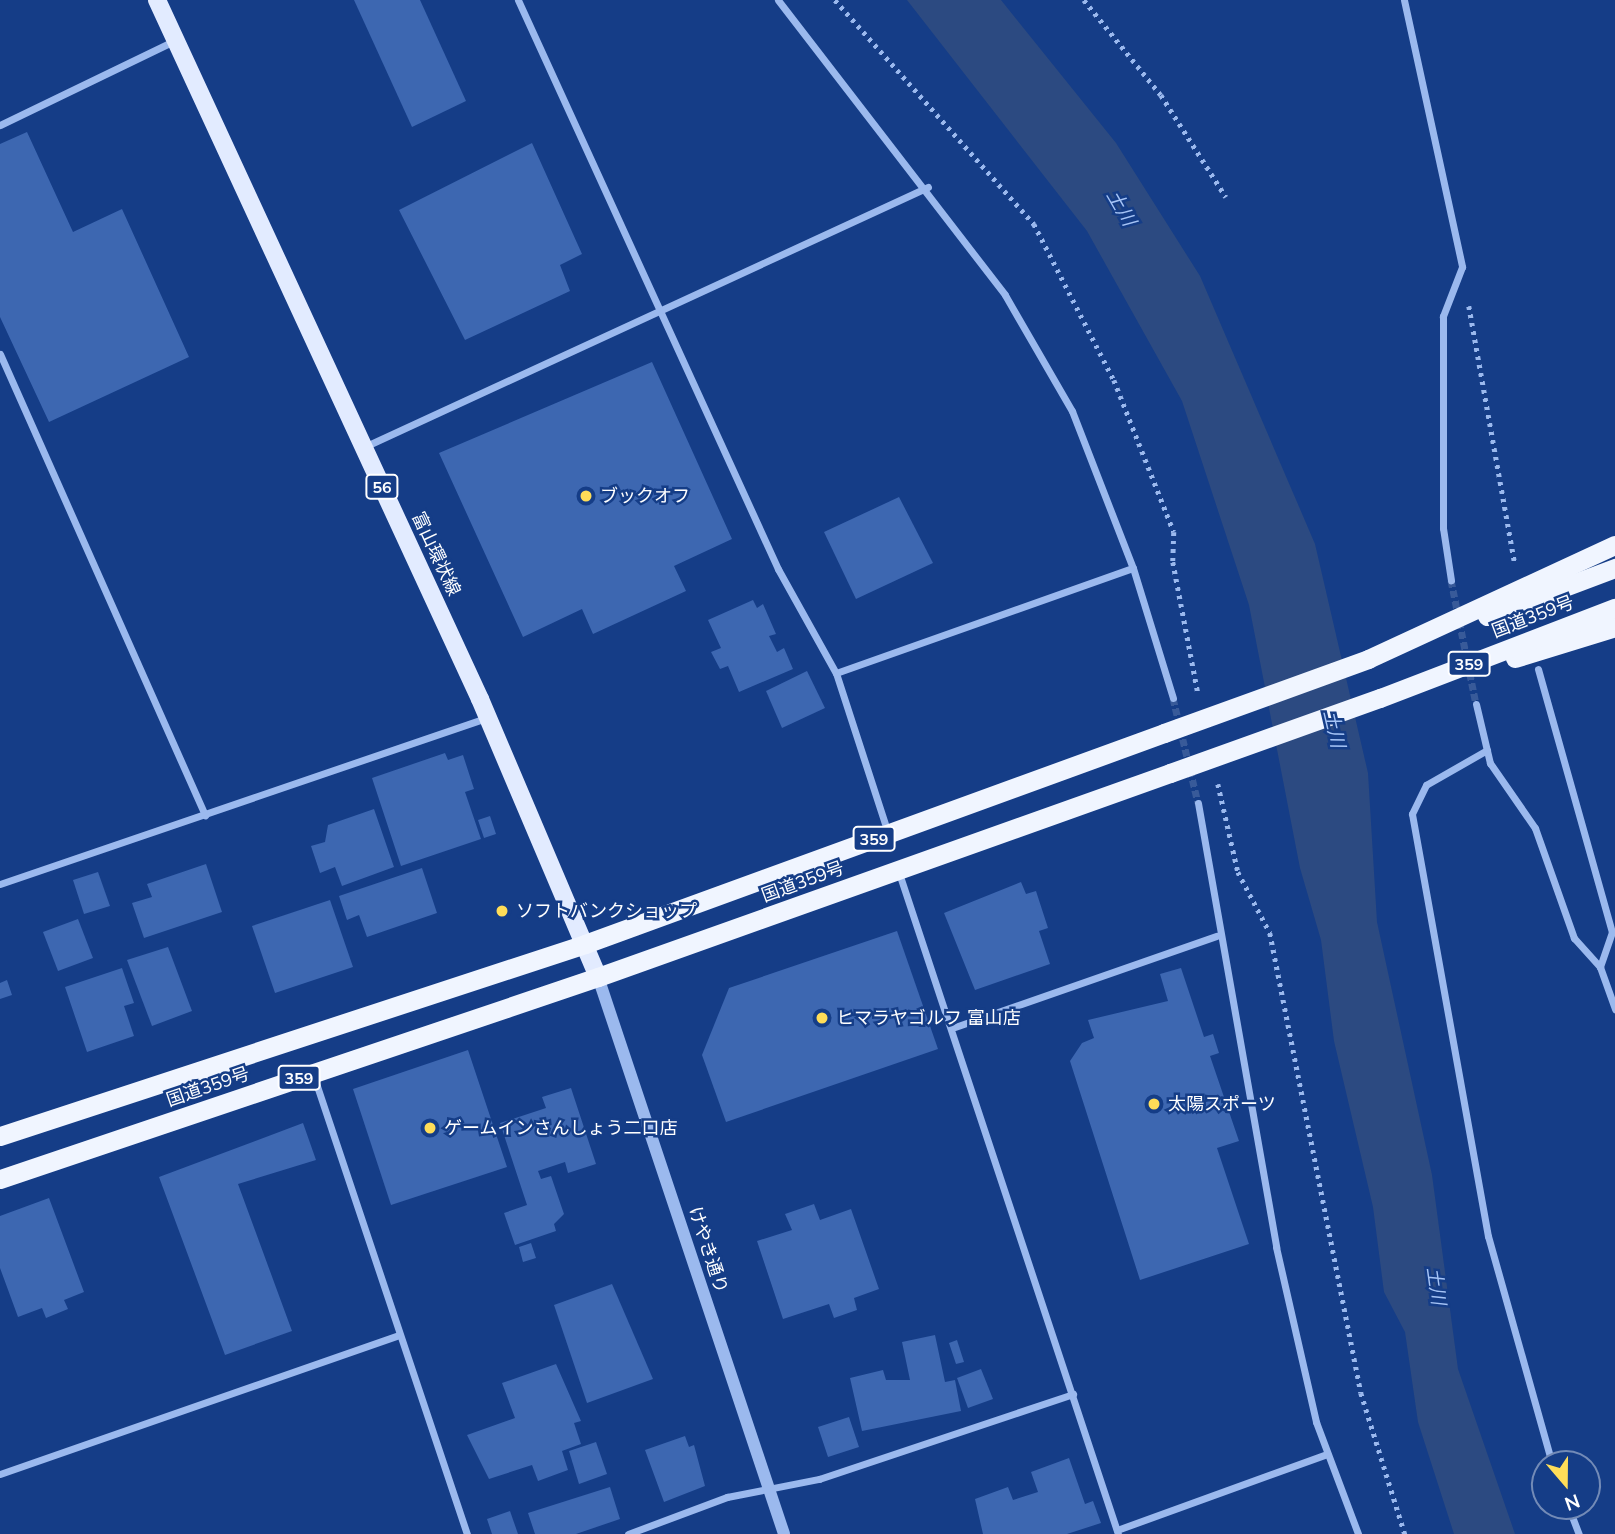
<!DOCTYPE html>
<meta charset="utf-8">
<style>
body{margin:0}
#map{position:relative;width:1615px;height:1534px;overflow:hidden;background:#153d87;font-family:Mulish,"Noto Sans JP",sans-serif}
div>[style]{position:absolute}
.water>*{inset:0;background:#2c4a81}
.building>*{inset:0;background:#3d67b1}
.minor-tunnel>*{height:7px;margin-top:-3.5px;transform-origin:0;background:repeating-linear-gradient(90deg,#385a99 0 7px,transparent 0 10.5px)}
.path>*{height:4.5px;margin-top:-2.25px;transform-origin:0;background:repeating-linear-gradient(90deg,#9bb9ee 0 3.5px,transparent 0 8.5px)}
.minor>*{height:7px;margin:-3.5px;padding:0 3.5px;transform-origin:3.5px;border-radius:3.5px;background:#9bb9ee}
.tertiary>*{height:12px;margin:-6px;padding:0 6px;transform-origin:6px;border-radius:6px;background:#9bb9ee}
.primary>*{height:18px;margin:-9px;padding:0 9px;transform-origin:9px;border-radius:9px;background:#e2ebff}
.trunk>*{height:19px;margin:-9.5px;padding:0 9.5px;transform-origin:9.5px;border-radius:9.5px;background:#f0f5ff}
.trunk-bridge>*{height:19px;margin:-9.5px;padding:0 9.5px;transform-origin:9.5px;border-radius:9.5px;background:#f0f5ff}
.dots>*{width:19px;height:19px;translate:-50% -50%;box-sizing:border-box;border:4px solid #153d87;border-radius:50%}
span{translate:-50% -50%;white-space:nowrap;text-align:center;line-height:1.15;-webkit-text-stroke:5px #153d87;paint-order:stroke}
.shield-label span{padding:2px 5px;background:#153d87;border:2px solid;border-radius:5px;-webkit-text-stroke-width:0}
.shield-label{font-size:16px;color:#fff;font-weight:700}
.poi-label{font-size:18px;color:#fff}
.left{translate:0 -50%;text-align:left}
.street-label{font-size:18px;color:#fff}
.water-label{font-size:19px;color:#a6c4f6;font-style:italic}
.north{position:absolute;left:1531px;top:1450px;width:70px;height:70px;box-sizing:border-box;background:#153d87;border:2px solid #738bb7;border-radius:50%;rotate:160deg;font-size:19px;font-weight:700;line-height:28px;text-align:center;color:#fff}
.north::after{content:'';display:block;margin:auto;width:24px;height:32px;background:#ffdd58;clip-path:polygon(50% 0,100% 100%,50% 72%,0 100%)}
</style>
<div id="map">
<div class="water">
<i style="clip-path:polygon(907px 0,1001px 0,1116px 143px,1200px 276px,1315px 544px,1368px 773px,1377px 922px,1432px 1175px,1458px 1369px,1515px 1534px,1454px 1534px,1418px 1422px,1405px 1332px,1384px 1292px,1373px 1207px,1334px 1041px,1321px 940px,1300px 868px,1249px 605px,1182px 401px,1087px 231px)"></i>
</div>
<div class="building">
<i style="clip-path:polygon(354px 0,420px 0,466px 101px,412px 127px)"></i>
<i style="clip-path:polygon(27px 132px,73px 232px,122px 209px,189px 357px,49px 422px,0 317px,0 144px)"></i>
<i style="clip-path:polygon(532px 143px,582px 254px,560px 265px,570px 291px,465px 340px,399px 210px)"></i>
<i style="clip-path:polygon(652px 362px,732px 539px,674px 566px,686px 591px,593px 634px,582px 609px,523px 637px,439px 453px)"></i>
<i style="clip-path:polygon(899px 497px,933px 563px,856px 599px,824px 532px)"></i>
<i style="clip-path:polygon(753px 600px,757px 608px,763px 604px,776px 634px,769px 636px,777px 652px,784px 648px,793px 669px,739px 692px,728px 666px,720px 669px,711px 652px,721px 648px,708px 620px)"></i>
<i style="clip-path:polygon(807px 671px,825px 708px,782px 728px,766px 691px)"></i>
<i style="clip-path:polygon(445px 753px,448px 760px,463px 755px,474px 789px,465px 792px,481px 839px,401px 866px,372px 778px)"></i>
<i style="clip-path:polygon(374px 809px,394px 867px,342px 886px,335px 867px,320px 873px,311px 846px,325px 842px,328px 825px)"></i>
<i style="clip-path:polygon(490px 816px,496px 834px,484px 838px,478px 820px)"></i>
<i style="clip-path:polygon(206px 864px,222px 912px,144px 938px,132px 903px,152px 897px,147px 884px)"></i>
<i style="clip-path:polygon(422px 868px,437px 913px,367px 937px,359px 915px,347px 920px,339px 896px)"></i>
<i style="clip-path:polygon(98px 872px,110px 906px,84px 914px,73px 880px)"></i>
<i style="clip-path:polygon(1021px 882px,1026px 894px,1036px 891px,1048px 928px,1039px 931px,1050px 964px,975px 990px,944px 913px)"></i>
<i style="clip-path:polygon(330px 900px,353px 967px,275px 993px,252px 926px)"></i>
<i style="clip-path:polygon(78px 919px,93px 958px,58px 971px,43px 932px)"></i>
<i style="clip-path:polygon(897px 931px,938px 1049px,726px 1122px,702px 1055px,729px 988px)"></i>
<i style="clip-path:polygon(168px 947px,192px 1011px,152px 1026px,127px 960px)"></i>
<i style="clip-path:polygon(122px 968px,134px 1003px,124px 1006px,134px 1036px,87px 1052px,65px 987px)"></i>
<i style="clip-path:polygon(1181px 968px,1204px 1037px,1213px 1034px,1219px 1053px,1210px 1056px,1239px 1141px,1217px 1148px,1249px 1244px,1140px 1280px,1070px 1061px,1082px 1043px,1094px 1038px,1088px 1020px,1168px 1001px,1160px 974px)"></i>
<i style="clip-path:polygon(7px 980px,12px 995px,0 999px,0 983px)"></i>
<i style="clip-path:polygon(468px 1050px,507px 1167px,391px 1205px,353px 1089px)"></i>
<i style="clip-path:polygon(571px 1088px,596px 1164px,568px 1173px,565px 1162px,538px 1171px,541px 1179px,551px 1176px,564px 1214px,554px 1224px,556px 1231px,515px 1245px,504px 1213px,527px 1205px,500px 1123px,546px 1108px,542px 1097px)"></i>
<i style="clip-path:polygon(303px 1123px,316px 1160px,238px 1184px,292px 1331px,225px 1355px,159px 1177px)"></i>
<i style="clip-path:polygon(49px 1198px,84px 1292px,64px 1300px,68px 1309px,46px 1318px,42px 1308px,18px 1317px,0 1268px,0 1216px)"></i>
<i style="clip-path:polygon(814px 1204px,820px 1220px,851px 1209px,879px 1289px,854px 1298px,857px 1310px,834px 1318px,829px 1304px,783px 1319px,757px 1241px,792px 1230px,785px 1214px)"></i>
<i style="clip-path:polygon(531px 1243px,536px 1258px,523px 1262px,519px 1247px)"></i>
<i style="clip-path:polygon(612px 1284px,653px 1379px,587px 1403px,554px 1305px)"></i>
<i style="clip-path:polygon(935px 1335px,945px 1382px,955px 1380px,961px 1411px,862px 1431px,850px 1378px,883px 1370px,886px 1380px,910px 1380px,902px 1342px)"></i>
<i style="clip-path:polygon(957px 1340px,964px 1362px,956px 1364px,949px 1343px)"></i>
<i style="clip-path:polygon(556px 1364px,581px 1421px,574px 1423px,581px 1444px,562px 1451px,568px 1470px,538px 1481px,532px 1465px,489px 1479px,467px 1435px,515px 1418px,502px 1383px)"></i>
<i style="clip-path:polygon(981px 1369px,993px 1399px,968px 1408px,957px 1378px)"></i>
<i style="clip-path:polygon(849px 1417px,859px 1447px,828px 1457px,818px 1427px)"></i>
<i style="clip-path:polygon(685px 1436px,689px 1447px,694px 1445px,705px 1486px,664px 1502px,645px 1450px)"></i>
<i style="clip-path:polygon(596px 1442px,607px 1474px,579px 1484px,569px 1451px)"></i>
<i style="clip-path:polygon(1069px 1458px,1085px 1504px,1093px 1501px,1101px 1523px,1067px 1534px,983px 1534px,975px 1499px,1008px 1487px,1013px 1500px,1038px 1492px,1031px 1472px)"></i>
<i style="clip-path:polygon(610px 1487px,620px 1519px,576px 1534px,535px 1534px,528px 1513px)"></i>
<i style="clip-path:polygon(510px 1511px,518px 1534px,492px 1534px,487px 1519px)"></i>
</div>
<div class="minor-tunnel">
<i style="left:1451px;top:580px;width:126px;rotate:78.6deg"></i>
<i style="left:1173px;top:698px;width:108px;rotate:76.6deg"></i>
</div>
<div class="path">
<i style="left:835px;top:0;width:300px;rotate:48.4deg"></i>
<i style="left:1034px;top:224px;width:175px;rotate:62.9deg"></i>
<i style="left:1114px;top:380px;width:163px;rotate:68.5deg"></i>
<i style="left:1174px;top:532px;width:30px;rotate:92deg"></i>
<i style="left:1173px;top:562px;width:133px;rotate:79.2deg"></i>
<i style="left:1084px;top:0;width:122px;rotate:51deg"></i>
<i style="left:1161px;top:95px;width:121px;rotate:57.5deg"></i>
<i style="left:1469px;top:306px;width:261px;rotate:79.9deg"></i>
<i style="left:1218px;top:784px;width:90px;rotate:77.2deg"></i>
<i style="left:1238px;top:872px;width:69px;rotate:62.3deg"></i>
<i style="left:1270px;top:933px;width:469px;rotate:78.8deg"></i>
<i style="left:1361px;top:1393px;width:148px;rotate:72.7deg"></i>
</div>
<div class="minor">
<i style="left:518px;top:0;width:626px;rotate:65.44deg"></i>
<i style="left:778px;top:569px;width:119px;rotate:60.9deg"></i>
<i style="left:836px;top:673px;width:168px;rotate:72deg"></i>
<i style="left:778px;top:0;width:372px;rotate:52.4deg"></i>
<i style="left:1005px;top:295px;width:134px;rotate:60deg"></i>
<i style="left:1072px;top:411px;width:168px;rotate:68.8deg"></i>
<i style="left:1133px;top:568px;width:136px;rotate:72.9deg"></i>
<i style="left:1404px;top:0;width:273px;rotate:77.7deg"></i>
<i style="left:1462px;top:267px;width:53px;rotate:111.2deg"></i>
<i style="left:1443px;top:316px;width:212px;rotate:90deg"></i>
<i style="left:1443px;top:528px;width:53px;rotate:81.3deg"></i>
<i style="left:0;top:125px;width:193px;rotate:-25.8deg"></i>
<i style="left:0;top:354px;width:505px;rotate:66.03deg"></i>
<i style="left:364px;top:447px;width:621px;rotate:-24.75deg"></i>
<i style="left:1538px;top:669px;width:273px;rotate:74.3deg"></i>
<i style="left:1612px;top:932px;width:37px;rotate:109deg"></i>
<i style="left:836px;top:673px;width:315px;rotate:-19.5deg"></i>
<i style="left:1476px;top:704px;width:61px;rotate:76.7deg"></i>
<i style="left:1490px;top:763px;width:79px;rotate:55.3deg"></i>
<i style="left:1535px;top:828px;width:117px;rotate:70.5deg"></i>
<i style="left:1574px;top:938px;width:39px;rotate:48deg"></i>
<i style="left:1600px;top:967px;width:45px;rotate:70.3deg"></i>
<i style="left:1487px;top:750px;width:70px;rotate:150.2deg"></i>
<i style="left:1426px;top:785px;width:32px;rotate:116deg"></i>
<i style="left:1412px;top:814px;width:429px;rotate:79.8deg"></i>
<i style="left:1488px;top:1236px;width:237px;rotate:74.3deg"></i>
<i style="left:1198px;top:803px;width:451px;rotate:80deg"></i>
<i style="left:1276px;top:1247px;width:180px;rotate:77.1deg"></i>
<i style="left:1316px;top:1422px;width:120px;rotate:69.4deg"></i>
<i style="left:898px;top:870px;width:699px;rotate:71.67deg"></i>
<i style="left:0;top:884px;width:514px;rotate:-18.86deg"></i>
<i style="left:955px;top:1027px;width:277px;rotate:-19.2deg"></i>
<i style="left:313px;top:1074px;width:485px;rotate:71.5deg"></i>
<i style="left:0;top:1474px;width:423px;rotate:-19.2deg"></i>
<i style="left:1568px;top:1506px;width:30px;rotate:69deg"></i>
<i style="left:1117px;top:1530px;width:223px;rotate:-19.9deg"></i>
<i style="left:628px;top:1534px;width:106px;rotate:-20.5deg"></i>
<i style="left:727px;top:1497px;width:94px;rotate:-11.1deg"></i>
<i style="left:819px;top:1479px;width:268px;rotate:-18.5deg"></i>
</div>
<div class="tertiary">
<i style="left:598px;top:977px;width:587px;rotate:71.53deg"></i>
</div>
<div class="primary">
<i style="left:157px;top:0;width:770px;rotate:65.2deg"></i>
<i style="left:480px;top:699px;width:302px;rotate:67deg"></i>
</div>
<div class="trunk">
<i style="left:1487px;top:616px;width:137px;rotate:-20.6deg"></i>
<i style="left:1515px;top:658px;width:105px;rotate:-17.2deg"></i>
<i style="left:1368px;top:659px;width:272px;rotate:-24.8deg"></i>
<i style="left:1380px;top:698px;width:252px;rotate:-21deg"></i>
<i style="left:0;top:1136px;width:616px;rotate:-18.17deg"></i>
<i style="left:585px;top:944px;width:616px;rotate:-20.02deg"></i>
<i style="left:0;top:1179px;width:631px;rotate:-18.66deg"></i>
<i style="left:598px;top:977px;width:607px;rotate:-19.63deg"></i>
</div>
<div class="trunk-bridge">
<i style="left:1164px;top:733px;width:217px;rotate:-19.9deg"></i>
<i style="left:1170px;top:773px;width:223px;rotate:-19.7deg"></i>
</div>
<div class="dots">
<i style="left:586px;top:496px;background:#ffdd58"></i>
<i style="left:502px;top:911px;background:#ffdd58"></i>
<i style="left:822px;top:1018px;background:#ffdd58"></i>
<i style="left:1154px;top:1104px;background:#ffdd58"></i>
<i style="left:430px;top:1128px;background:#ffdd58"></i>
</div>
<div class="shield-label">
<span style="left:382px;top:487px">56</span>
<span style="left:1469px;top:664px">359</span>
<span style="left:874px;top:839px">359</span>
<span style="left:299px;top:1078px">359</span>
</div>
<div class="poi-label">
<span class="left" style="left:600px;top:496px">ブックオフ</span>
<span class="left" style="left:516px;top:911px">ソフトバンクショップ</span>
<span class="left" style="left:836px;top:1018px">ヒマラヤゴルフ 富山店</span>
<span class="left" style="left:1168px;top:1104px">太陽スポーツ</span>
<span class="left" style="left:444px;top:1128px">ゲームインさんしょう二口店</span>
</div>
<div class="street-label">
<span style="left:436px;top:554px;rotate:65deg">富山環状線</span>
<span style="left:1533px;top:617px;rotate:-21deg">国道359号</span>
<span style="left:803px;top:882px;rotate:-20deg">国道359号</span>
<span style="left:208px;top:1087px;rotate:-19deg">国道359号</span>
<span style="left:708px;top:1250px;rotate:72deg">けやき通り</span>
</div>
<div class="water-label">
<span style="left:1121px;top:208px;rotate:60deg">土川</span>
<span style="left:1334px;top:729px;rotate:77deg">土川</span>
<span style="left:1436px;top:1286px;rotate:82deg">土川</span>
</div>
<div class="north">N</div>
</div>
